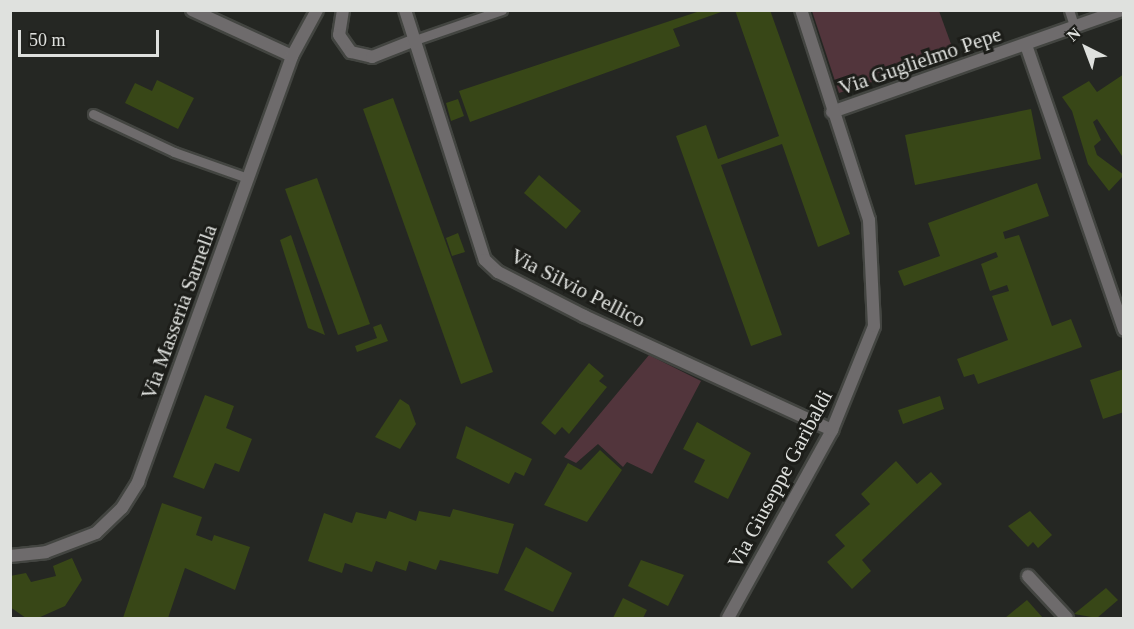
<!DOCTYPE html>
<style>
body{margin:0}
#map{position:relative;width:1134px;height:629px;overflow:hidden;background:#252723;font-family:Georgia,serif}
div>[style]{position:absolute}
.green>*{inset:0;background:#52353c}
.building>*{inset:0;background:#384717}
.roads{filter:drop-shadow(2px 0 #434541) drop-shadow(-2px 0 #434541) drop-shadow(0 2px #434541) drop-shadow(0 -2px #434541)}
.lane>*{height:9px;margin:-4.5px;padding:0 4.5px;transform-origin:4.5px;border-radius:4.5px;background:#6e6b6c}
.street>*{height:12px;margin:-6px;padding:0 6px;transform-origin:6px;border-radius:6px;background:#6e6b6c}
span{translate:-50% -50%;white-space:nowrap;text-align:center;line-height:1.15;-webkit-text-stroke:6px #1c1d19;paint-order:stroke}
.street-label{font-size:21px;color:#dfe1de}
.frame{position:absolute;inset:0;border:12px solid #dfe1de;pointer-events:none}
.north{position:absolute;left:1056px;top:18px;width:60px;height:60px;-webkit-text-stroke:4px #1c1d19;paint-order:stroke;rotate:318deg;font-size:16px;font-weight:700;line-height:24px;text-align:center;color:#dfe1de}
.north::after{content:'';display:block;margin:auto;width:21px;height:27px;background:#dfe1de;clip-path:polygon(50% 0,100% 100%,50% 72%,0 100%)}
.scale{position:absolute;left:18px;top:30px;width:141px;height:27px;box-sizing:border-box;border:3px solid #dfe1de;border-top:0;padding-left:8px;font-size:18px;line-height:21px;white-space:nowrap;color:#dfe1de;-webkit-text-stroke:4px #1c1d19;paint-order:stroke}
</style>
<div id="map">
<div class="green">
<i style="clip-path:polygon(812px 11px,939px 11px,955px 55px,839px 93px)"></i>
<i style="clip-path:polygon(649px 355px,701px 381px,652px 474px,627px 462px,623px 467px,598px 444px,576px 463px,564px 457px)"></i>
</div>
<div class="building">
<i style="clip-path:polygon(703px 10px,724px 11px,673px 29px,680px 46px,470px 122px,459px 91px)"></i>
<i style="clip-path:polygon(735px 10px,770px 10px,850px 234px,818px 247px,782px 144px,721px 165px,782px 335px,751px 346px,676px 136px,706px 125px,718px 159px,779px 136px)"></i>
<i style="clip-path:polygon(1124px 74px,1124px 159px,1097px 119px,1093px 122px,1101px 140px,1094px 146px,1097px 155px,1124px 175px,1109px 191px,1088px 164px,1072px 111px,1062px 97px,1089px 81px,1097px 92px)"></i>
<i style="clip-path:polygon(157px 80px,194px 98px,178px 129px,125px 103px,135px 83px,152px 91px)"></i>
<i style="clip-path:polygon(393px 98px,493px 372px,461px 384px,363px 109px)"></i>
<i style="clip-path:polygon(458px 99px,464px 116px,451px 121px,446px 103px)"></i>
<i style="clip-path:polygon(1031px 109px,1041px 159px,915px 185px,905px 135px)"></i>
<i style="clip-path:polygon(539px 175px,581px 211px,566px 229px,524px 193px)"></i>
<i style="clip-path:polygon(317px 178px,370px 324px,338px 335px,285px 189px)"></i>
<i style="clip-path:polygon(1037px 183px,1049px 216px,1003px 232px,1005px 239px,1019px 235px,1052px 326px,1071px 319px,1082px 347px,978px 384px,974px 374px,964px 377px,957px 359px,1008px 340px,992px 296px,1009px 291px,1007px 285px,990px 291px,981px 264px,998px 257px,996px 252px,904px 286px,898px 271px,940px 256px,928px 223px)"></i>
<i style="clip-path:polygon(458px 233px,465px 252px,452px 256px,446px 238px)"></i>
<i style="clip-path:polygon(291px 235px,325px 335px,308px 328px,280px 240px)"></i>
<i style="clip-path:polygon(381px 324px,388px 341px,357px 352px,355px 346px,377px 338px,373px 327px)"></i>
<i style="clip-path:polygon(589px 363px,604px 376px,599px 381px,607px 387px,569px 434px,562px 427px,555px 435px,541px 423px)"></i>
<i style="clip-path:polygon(1124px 369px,1124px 412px,1103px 419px,1090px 380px)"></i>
<i style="clip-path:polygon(205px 395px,234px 406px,226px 428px,252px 439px,239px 472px,215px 463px,204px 489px,173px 477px)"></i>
<i style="clip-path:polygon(940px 396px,944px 409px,903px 424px,898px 410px)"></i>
<i style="clip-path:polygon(400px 399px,409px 405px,416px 424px,400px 449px,375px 437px)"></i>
<i style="clip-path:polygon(697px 422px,751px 453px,728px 499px,694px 482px,705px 460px,683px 449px)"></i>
<i style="clip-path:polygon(466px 426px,532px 459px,524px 476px,515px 472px,509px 484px,456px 458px)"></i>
<i style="clip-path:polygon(600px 450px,622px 470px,587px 522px,544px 505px,568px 463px,581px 470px)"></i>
<i style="clip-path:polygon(896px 461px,917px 484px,931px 472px,942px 484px,862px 560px,871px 571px,852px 589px,827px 562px,845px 546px,835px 535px,870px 504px,861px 494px)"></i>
<i style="clip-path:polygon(162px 503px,202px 517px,196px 535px,212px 541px,214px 535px,250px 547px,235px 590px,185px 568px,168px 618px,123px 618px)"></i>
<i style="clip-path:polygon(453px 509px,514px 524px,498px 574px,440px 560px,436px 570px,409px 561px,406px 571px,376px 561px,372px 572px,345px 563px,342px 573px,308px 561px,324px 513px,352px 523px,356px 512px,386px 519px,389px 511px,416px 521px,419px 511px,450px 517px)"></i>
<i style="clip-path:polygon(1030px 511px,1052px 535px,1038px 548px,1033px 542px,1028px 547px,1008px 526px)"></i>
<i style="clip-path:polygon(526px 547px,572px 573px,553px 612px,504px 590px)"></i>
<i style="clip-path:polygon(72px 558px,82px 580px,65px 606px,38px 618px,26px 618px,10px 607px,10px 576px,26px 573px,31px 582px,56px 576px,53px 566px)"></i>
<i style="clip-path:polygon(641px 560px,684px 575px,668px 606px,628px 586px)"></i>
<i style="clip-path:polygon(1106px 588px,1118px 600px,1097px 618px,1074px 614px)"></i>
<i style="clip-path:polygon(623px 598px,647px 610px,643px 618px,613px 618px)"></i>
<i style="clip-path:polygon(1027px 600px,1043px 618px,1005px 618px)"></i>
</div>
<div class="roads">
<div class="lane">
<i style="left:1069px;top:10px;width:19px;rotate:72deg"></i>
<i style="left:415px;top:40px;width:92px;rotate:-19deg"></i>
<i style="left:93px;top:114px;width:89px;rotate:25.1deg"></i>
<i style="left:174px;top:152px;width:78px;rotate:19.4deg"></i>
</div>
<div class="street">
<i style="left:192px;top:10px;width:110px;rotate:24.7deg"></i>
<i style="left:343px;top:10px;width:25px;rotate:99deg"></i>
<i style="left:339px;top:35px;width:21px;rotate:55deg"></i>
<i style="left:351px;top:52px;width:22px;rotate:13deg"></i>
<i style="left:372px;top:57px;width:46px;rotate:-21.6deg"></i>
<i style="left:405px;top:10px;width:262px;rotate:72.3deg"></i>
<i style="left:485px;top:260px;width:18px;rotate:43deg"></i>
<i style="left:498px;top:272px;width:97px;rotate:27.1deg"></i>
<i style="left:584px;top:316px;width:273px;rotate:24.7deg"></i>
<i style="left:1026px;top:45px;width:301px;rotate:71deg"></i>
<i style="left:832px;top:112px;width:307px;rotate:-19.4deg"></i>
<i style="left:10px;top:556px;width:36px;rotate:-6deg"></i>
<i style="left:46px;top:552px;width:53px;rotate:-20.8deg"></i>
<i style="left:96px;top:533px;width:36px;rotate:-44deg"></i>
<i style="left:122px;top:508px;width:31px;rotate:-58deg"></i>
<i style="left:138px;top:482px;width:453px;rotate:-70.1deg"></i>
<i style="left:292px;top:56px;width:52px;rotate:-61.5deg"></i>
<i style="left:1028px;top:576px;width:57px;rotate:47.1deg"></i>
<i style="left:728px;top:618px;width:215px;rotate:-61deg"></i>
<i style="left:832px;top:430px;width:112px;rotate:-68deg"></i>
<i style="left:874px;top:326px;width:106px;rotate:-92.7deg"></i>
<i style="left:869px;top:220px;width:221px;rotate:-107.9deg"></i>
</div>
</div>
<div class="street-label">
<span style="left:920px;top:61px;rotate:-19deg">Via Guglielmo Pepe</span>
<span style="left:578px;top:288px;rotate:27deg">Via Silvio Pellico</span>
<span style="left:179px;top:312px;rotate:-70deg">Via Masseria Sarnella</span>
<span style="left:780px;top:479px;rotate:-62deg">Via Giuseppe Garibaldi</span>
</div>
<div class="frame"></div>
<div class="north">N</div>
<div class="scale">50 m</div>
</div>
